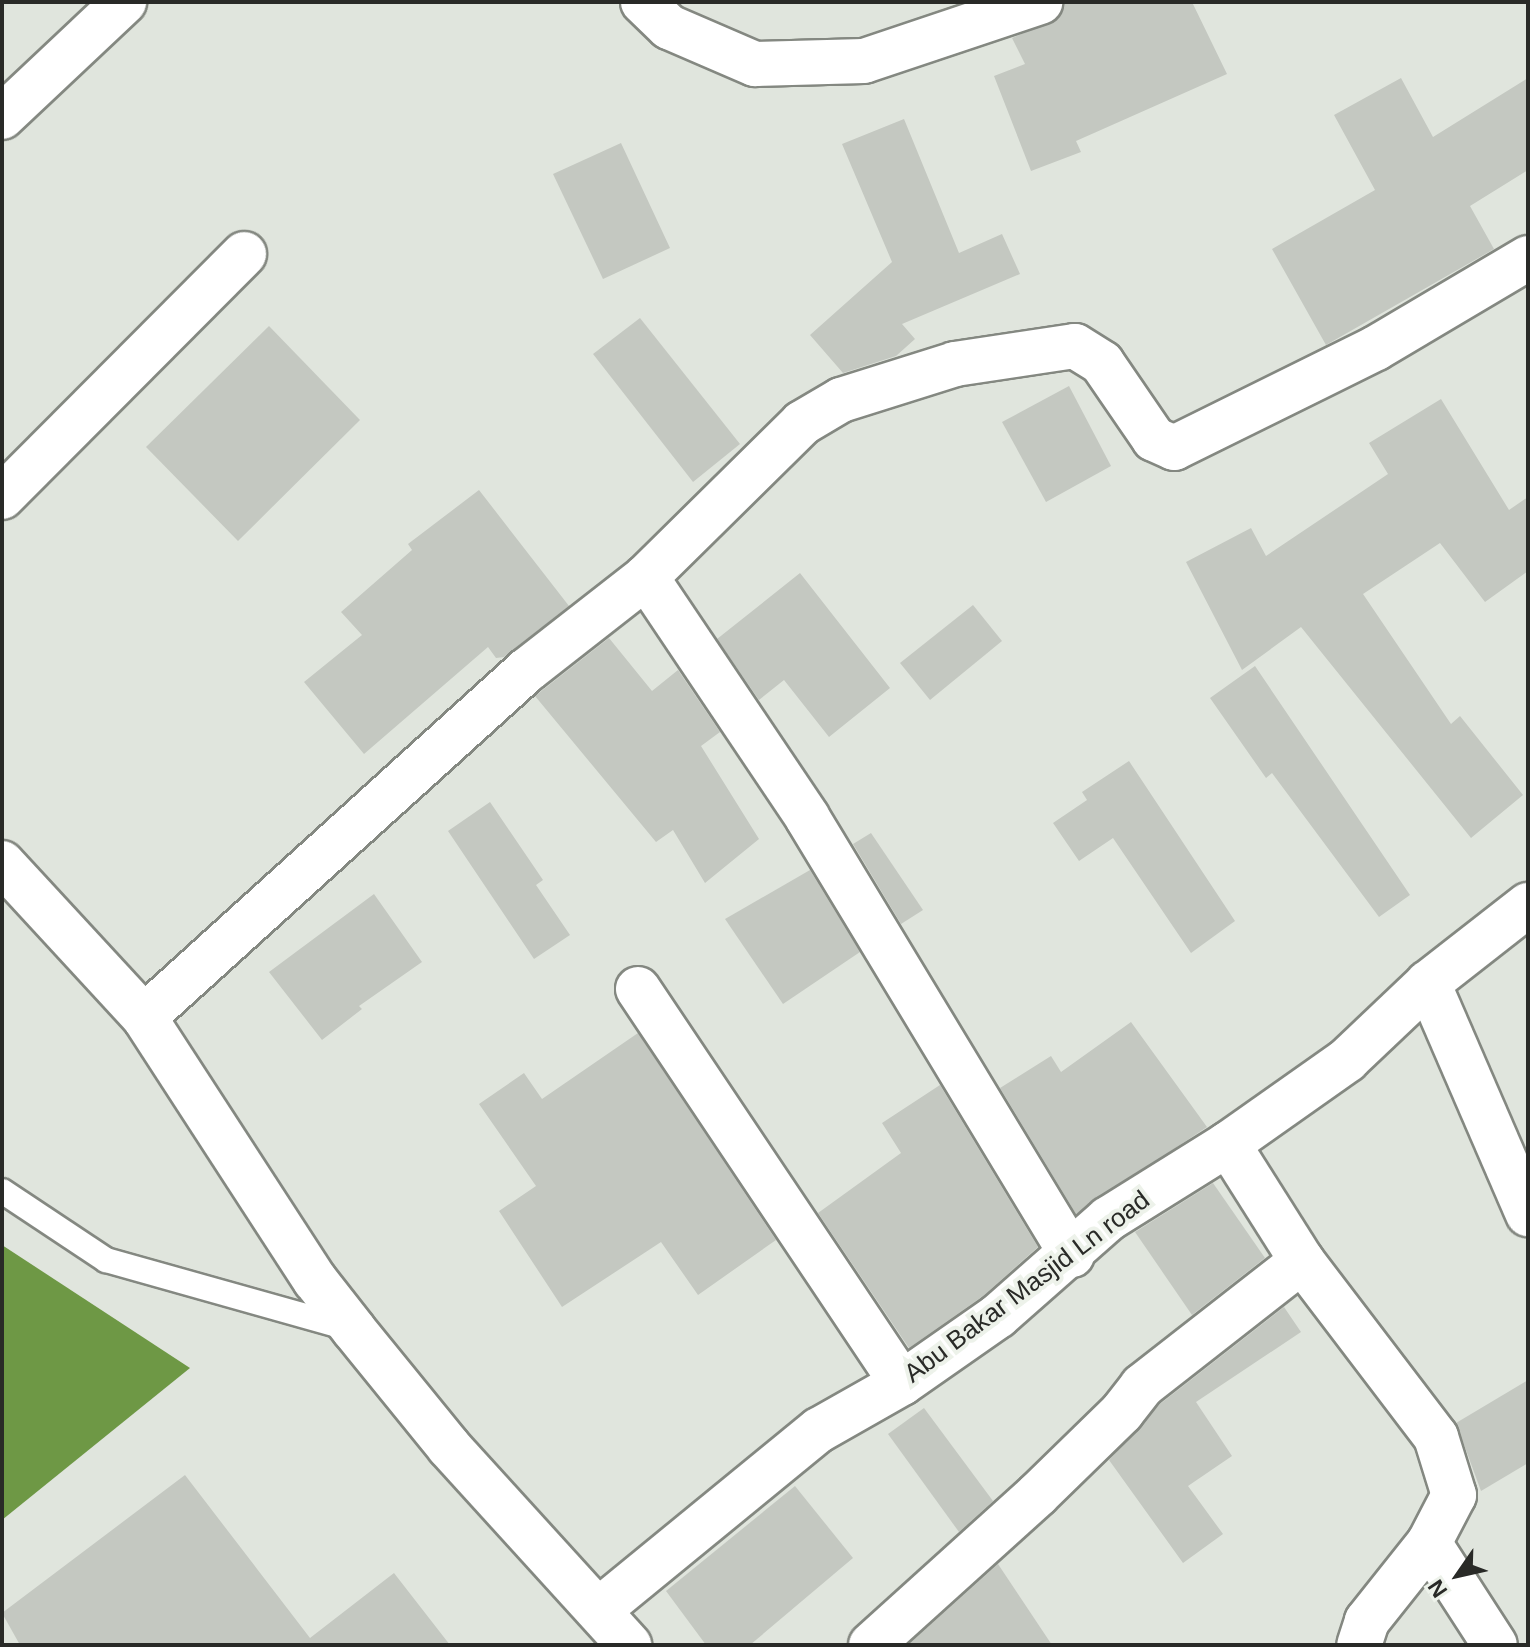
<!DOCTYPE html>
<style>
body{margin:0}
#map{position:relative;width:1530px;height:1647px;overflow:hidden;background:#e0e5dd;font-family:Arial,sans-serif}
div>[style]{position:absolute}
.water>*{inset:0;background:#6e9845}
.building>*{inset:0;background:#c4c8c1}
.roads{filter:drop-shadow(2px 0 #848881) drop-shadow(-2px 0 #848881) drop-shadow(0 2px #848881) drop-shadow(0 -2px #848881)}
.service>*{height:24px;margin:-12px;padding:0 12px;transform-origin:12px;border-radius:12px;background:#fff}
.minor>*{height:44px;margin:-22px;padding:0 22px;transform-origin:22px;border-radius:22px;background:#fff}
.tertiary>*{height:44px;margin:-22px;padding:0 22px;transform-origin:22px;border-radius:22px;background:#fff}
span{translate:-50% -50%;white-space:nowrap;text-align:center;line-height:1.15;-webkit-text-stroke:8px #edf2ea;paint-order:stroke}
.street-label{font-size:26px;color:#292a27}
.frame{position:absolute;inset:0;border:4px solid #292a27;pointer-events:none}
.north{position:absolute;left:1418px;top:1535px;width:80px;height:80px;-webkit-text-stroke:6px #edf2ea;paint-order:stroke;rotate:236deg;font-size:22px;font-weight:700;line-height:32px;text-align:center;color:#292a27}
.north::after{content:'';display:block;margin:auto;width:28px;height:36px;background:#292a27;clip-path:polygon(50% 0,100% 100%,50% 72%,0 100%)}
</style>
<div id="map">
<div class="water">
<i style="clip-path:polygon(2px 1245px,190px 1368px,2px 1520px)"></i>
</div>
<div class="building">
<i style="clip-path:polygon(1064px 2px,1192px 2px,1227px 74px,1076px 141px,1081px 152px,1031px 171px,994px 76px,1025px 64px,1012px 38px,1058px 19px)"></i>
<i style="clip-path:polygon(1401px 78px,1433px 137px,1528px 78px,1528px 170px,1470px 206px,1494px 249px,1326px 345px,1272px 249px,1375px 190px,1334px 115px)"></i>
<i style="clip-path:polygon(904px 119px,959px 253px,1002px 234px,1020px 274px,902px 324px,915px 339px,896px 356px,843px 373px,810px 335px,892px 262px,842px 144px)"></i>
<i style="clip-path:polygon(621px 143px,670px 248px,603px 279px,553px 174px)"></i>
<i style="clip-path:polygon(640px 318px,740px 444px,693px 482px,593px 354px)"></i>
<i style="clip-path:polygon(269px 326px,360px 420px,238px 541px,146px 447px)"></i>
<i style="clip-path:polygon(1069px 386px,1111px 466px,1046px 502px,1002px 422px)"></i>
<i style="clip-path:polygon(1441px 399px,1509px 510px,1528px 497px,1528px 571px,1485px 602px,1440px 543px,1363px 594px,1451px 724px,1460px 716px,1523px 795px,1471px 838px,1301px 627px,1242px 670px,1186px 562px,1251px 528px,1266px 556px,1388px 474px,1369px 443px)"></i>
<i style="clip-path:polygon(479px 490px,569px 606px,504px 657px,496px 658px,488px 647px,364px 754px,304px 682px,362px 635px,341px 612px,412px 550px,408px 544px)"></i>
<i style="clip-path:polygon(800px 573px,890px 688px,829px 737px,784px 680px,759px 700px,717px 639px)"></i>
<i style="clip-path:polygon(973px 605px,1002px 641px,930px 700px,900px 663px)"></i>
<i style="clip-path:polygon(609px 638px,652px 691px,678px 670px,720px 732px,701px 746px,759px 839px,705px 883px,673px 830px,656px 842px,535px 696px)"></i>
<i style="clip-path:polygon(1255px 666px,1410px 895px,1379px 917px,1272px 773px,1266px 778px,1210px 698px)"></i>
<i style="clip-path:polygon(1129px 761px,1235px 921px,1191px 953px,1113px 838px,1079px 861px,1053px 823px,1087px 800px,1082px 792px)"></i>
<i style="clip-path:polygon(490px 802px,543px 880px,536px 885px,570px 935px,534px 959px,448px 831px)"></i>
<i style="clip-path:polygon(871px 833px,923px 910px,901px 924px,853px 844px)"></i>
<i style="clip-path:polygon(810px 870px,860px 952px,783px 1004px,725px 919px)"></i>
<i style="clip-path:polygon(374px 894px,422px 962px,359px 1006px,362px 1009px,322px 1040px,269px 972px)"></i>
<i style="clip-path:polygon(1131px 1022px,1207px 1127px,1076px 1214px,1000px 1088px,1051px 1056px,1061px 1072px)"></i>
<i style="clip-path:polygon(638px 1033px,776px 1240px,698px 1295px,661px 1242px,562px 1307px,499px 1211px,536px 1186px,479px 1104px,524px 1073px,542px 1099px)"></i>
<i style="clip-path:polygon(940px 1085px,1038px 1247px,983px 1296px,909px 1348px,818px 1213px,901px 1153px,882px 1123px)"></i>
<i style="clip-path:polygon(1213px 1183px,1265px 1258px,1192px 1315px,1135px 1232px)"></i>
<i style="clip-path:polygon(1284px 1307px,1301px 1332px,1196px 1402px,1232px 1456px,1188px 1486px,1223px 1534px,1183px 1563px,1109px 1460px,1160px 1404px)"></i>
<i style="clip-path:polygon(1528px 1380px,1528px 1463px,1481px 1491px,1456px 1423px)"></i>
<i style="clip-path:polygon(924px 1408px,993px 1501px,959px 1532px,888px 1434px)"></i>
<i style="clip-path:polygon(185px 1475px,310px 1638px,394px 1573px,450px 1645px,20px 1645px,2px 1613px)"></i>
<i style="clip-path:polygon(795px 1486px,853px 1558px,750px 1645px,706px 1645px,666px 1591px)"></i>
<i style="clip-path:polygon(998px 1564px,1052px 1645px,908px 1645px)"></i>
</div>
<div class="roads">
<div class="service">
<i style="left:2px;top:1191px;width:125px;rotate:33.6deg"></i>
<i style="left:106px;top:1260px;width:251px;rotate:15.7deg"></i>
</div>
<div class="minor">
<i style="left:643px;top:2px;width:36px;rotate:44deg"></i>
<i style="left:669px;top:27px;width:94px;rotate:23.3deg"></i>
<i style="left:755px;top:64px;width:109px;rotate:-1.6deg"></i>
<i style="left:864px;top:61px;width:186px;rotate:-18.5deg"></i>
<i style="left:2px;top:117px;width:168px;rotate:-43.3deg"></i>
<i style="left:2px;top:497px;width:343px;rotate:-45.1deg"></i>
<i style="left:646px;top:577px;width:289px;rotate:56.1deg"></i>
<i style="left:807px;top:817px;width:512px;rotate:58.83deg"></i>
<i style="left:1428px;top:983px;width:252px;rotate:66.6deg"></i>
<i style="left:638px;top:989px;width:474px;rotate:56.2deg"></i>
<i style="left:144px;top:1017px;width:517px;rotate:-42.18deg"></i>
<i style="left:527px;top:670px;width:151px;rotate:-38deg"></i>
<i style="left:646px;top:577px;width:219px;rotate:-44.6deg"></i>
<i style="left:802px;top:423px;width:45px;rotate:-30.5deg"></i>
<i style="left:841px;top:400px;width:120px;rotate:-17.5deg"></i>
<i style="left:955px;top:364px;width:121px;rotate:-8.5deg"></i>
<i style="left:1075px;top:346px;width:32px;rotate:32deg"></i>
<i style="left:1102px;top:363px;width:92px;rotate:55.6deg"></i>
<i style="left:1154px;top:439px;width:22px;rotate:24deg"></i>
<i style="left:1174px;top:448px;width:225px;rotate:-26.3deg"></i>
<i style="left:1376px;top:348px;width:177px;rotate:-30.6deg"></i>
<i style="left:1228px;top:1144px;width:138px;rotate:57.7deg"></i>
<i style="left:1302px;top:1261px;width:221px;rotate:52.7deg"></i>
<i style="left:1436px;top:1437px;width:61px;rotate:72.8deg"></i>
<i style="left:1454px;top:1495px;width:54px;rotate:117.5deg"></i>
<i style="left:1429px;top:1543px;width:100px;rotate:128.5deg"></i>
<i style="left:1367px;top:1621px;width:25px;rotate:108deg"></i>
<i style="left:1429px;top:1543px;width:121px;rotate:57.1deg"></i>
<i style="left:600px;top:1609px;width:283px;rotate:-39.3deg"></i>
<i style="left:819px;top:1430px;width:95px;rotate:-29.5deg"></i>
<i style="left:902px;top:1383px;width:117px;rotate:-34.9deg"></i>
<i style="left:998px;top:1316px;width:147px;rotate:-41.4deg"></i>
<i style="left:1108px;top:1219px;width:142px;rotate:-32deg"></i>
<i style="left:1228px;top:1144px;width:146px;rotate:-35.2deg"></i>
<i style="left:1347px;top:1060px;width:112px;rotate:-43.5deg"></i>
<i style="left:1428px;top:983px;width:127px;rotate:-38deg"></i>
<i style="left:871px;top:1645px;width:224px;rotate:-42.1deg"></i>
<i style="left:1037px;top:1495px;width:119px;rotate:-44.3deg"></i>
<i style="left:1122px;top:1412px;width:33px;rotate:-52deg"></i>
<i style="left:1142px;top:1386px;width:203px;rotate:-38deg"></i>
</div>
<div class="tertiary">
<i style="left:2px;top:863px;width:209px;rotate:47.3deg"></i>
<i style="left:144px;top:1017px;width:314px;rotate:57deg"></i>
<i style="left:315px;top:1280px;width:63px;rotate:52deg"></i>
<i style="left:354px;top:1330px;width:151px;rotate:50.9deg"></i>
<i style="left:449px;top:1447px;width:268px;rotate:47.7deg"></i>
</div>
</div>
<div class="street-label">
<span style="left:1027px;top:1287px;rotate:-37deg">Abu Bakar Masjid Ln road</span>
</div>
<div class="frame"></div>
<div class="north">N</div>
</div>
